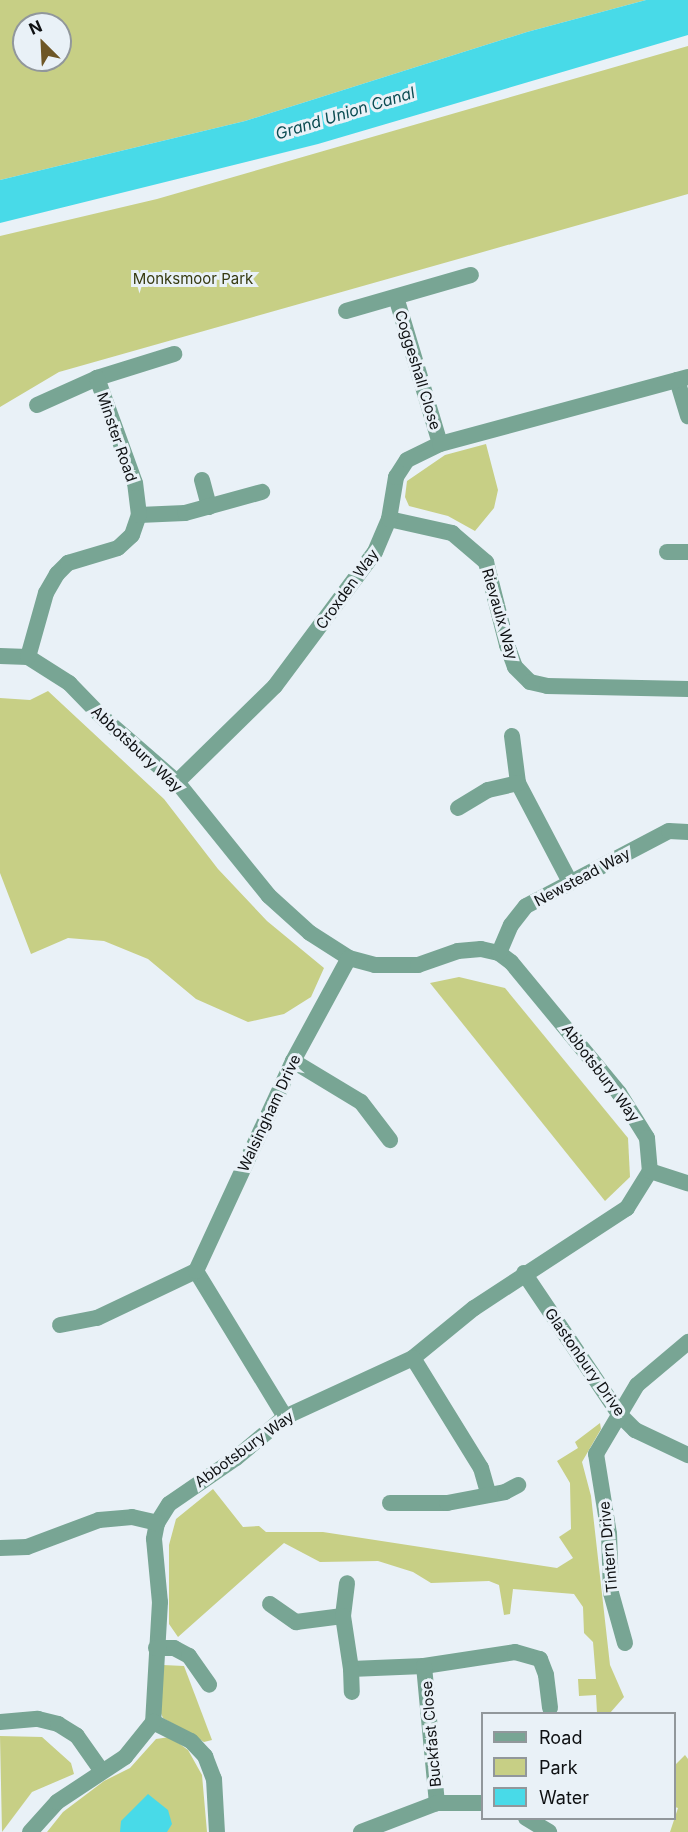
<!DOCTYPE html>
<style>
body{margin:0}
#map{position:relative;width:688px;height:1832px;overflow:hidden;background:#e9f1f7;font-family:Inter,sans-serif}
div>[style]{position:absolute}
.green>*{inset:0;background:#c7cf85}
.water>*{inset:0;background:#48dae8}
.minor>*{height:16px;margin:-8px;padding:0 8px;transform-origin:8px;border-radius:8px;background:#78a594}
span{translate:-50% -50%;white-space:nowrap;text-align:center;line-height:1.15;-webkit-text-stroke:6px #e9f1f7;paint-order:stroke}
.park-label{font-size:15px;color:#363a11}
.street-label{font-size:15px;color:#0e1012}
.water-label{font-size:16px;color:#0b4c52;font-style:italic}
.legend{position:absolute;left:481px;top:1712px;width:195px;height:108px;box-sizing:border-box;background:#e9f1f7;border:2px solid #91979b;margin:0;padding:8px 10px;list-style:none;font-size:18px;color:#0e1012}
.legend li{display:flex;align-items:center;gap:12px;height:30px}
.legend b{width:30px;border:2px solid #91979b}
.north{position:absolute;left:12px;top:12px;width:60px;height:60px;box-sizing:border-box;background:#e9f1f7;border:2px solid #91979b;border-radius:50%;rotate:336deg;font-size:16px;font-weight:700;line-height:24px;text-align:center;color:#0e1012}
.north::after{content:'';display:block;margin:auto;width:21px;height:27px;background:#6e5727;clip-path:polygon(50% 0,100% 100%,50% 72%,0 100%)}
</style>
<div id="map">
<div class="green">
<i style="clip-path:polygon(evenodd,0 0,646px 0,527px 32px,245px 121px,0 180px,0 0,24px 24px,60px 24px,60px 60px,24px 60px,24px 24px)"></i>
<i style="clip-path:polygon(688px 46px,688px 194px,59px 372px,0 407px,0 236px,157px 199px)"></i>
<i style="clip-path:polygon(486px 444px,498px 490px,494px 508px,475px 531px,448px 516px,409px 506px,405px 497px,407px 481px,445px 455px)"></i>
<i style="clip-path:polygon(48px 691px,164px 799px,218px 869px,267px 921px,324px 968px,311px 997px,284px 1014px,248px 1022px,196px 999px,148px 959px,104px 941px,68px 938px,31px 954px,0 873px,0 698px,30px 700px)"></i>
<i style="clip-path:polygon(459px 977px,505px 988px,628px 1138px,630px 1177px,605px 1201px,430px 983px)"></i>
<i style="clip-path:polygon(600px 1423px,601px 1429px,582px 1462px,591px 1496px,610px 1665px,624px 1697px,610px 1713px,597px 1713px,596px 1695px,579px 1696px,578px 1679px,596px 1679px,593px 1642px,584px 1633px,583px 1607px,574px 1594px,513px 1589px,510px 1614px,504px 1615px,499px 1585px,489px 1581px,431px 1583px,413px 1572px,378px 1561px,320px 1562px,284px 1543px,178px 1637px,169px 1624px,169px 1545px,176px 1519px,213px 1489px,243px 1527px,259px 1526px,266px 1532px,323px 1532px,557px 1568px,573px 1558px,559px 1537px,571px 1529px,570px 1483px,557px 1461px,578px 1448px,575px 1442px)"></i>
<i style="clip-path:polygon(163px 1665px,184px 1666px,212px 1740px,204px 1742px,163px 1718px,159px 1709px)"></i>
<i style="clip-path:polygon(0 1736px,42px 1737px,71px 1763px,74px 1774px,32px 1792px,2px 1832px)"></i>
<i style="clip-path:polygon(170px 1737px,188px 1750px,202px 1775px,207px 1832px,47px 1832px,63px 1812px,104px 1781px,130px 1768px,156px 1739px)"></i>
<i style="clip-path:polygon(685px 1755px,688px 1759px,688px 1832px,670px 1832px,678px 1808px,675px 1807px,675px 1765px)"></i>
</div>
<div class="water">
<i style="clip-path:polygon(646px 0,688px 0,688px 35px,318px 144px,0 223px,0 180px,245px 121px,527px 32px)"></i>
<i style="clip-path:polygon(148px 1794px,168px 1810px,172px 1824px,167px 1832px,120px 1832px,121px 1821px)"></i>
</div>
<div class="minor">
<i style="left:396px;top:297px;width:153px;rotate:73.3deg"></i>
<i style="left:346px;top:311px;width:130px;rotate:-16.1deg"></i>
<i style="left:677px;top:380px;width:38px;rotate:73deg"></i>
<i style="left:37px;top:405px;width:66px;rotate:-24.2deg"></i>
<i style="left:97px;top:378px;width:81px;rotate:-17.3deg"></i>
<i style="left:202px;top:480px;width:28px;rotate:75deg"></i>
<i style="left:139px;top:515px;width:46px;rotate:-2.5deg"></i>
<i style="left:185px;top:513px;width:80px;rotate:-15.3deg"></i>
<i style="left:389px;top:519px;width:65px;rotate:12.5deg"></i>
<i style="left:452px;top:533px;width:45px;rotate:40.5deg"></i>
<i style="left:486px;top:562px;width:86px;rotate:75.8deg"></i>
<i style="left:507px;top:645px;width:23px;rotate:70deg"></i>
<i style="left:515px;top:667px;width:21px;rotate:45deg"></i>
<i style="left:530px;top:682px;width:17px;rotate:13deg"></i>
<i style="left:547px;top:686px;width:141px;rotate:1.2deg"></i>
<i style="left:667px;top:552px;width:21px"></i>
<i style="left:0;top:656px;width:28px;rotate:2deg"></i>
<i style="left:28px;top:657px;width:49px;rotate:32.4deg"></i>
<i style="left:69px;top:683px;width:46px;rotate:45.9deg"></i>
<i style="left:101px;top:716px;width:101px;rotate:41deg"></i>
<i style="left:177px;top:782px;width:146px;rotate:51.1deg"></i>
<i style="left:269px;top:896px;width:55px;rotate:42.1deg"></i>
<i style="left:310px;top:933px;width:46px;rotate:32.7deg"></i>
<i style="left:349px;top:958px;width:27px;rotate:15deg"></i>
<i style="left:375px;top:965px;width:43px"></i>
<i style="left:418px;top:965px;width:42px;rotate:-19.3deg"></i>
<i style="left:458px;top:951px;width:23px;rotate:-5deg"></i>
<i style="left:481px;top:949px;width:18px;rotate:13deg"></i>
<i style="left:499px;top:953px;width:15px;rotate:37deg"></i>
<i style="left:511px;top:962px;width:170px;rotate:50.5deg"></i>
<i style="left:619px;top:1093px;width:53px;rotate:58.1deg"></i>
<i style="left:647px;top:1138px;width:33px;rotate:85deg"></i>
<i style="left:650px;top:1171px;width:44px;rotate:121.9deg"></i>
<i style="left:627px;top:1208px;width:183px;rotate:146.8deg"></i>
<i style="left:474px;top:1308px;width:79px;rotate:140.7deg"></i>
<i style="left:413px;top:1358px;width:141px;rotate:155.3deg"></i>
<i style="left:285px;top:1417px;width:64px;rotate:140.1deg"></i>
<i style="left:236px;top:1458px;width:81px;rotate:145.5deg"></i>
<i style="left:169px;top:1504px;width:22px;rotate:122deg"></i>
<i style="left:157px;top:1523px;width:16px;rotate:101deg"></i>
<i style="left:154px;top:1539px;width:63px;rotate:84.6deg"></i>
<i style="left:160px;top:1602px;width:120px;rotate:93.3deg"></i>
<i style="left:28px;top:657px;width:66px;rotate:-74.3deg"></i>
<i style="left:46px;top:593px;width:22px;rotate:-60deg"></i>
<i style="left:57px;top:574px;width:16px;rotate:-45deg"></i>
<i style="left:68px;top:563px;width:52px;rotate:-16.7deg"></i>
<i style="left:118px;top:548px;width:19px;rotate:-43deg"></i>
<i style="left:132px;top:535px;width:21px;rotate:-71deg"></i>
<i style="left:139px;top:515px;width:32px;rotate:-97deg"></i>
<i style="left:135px;top:483px;width:112px;rotate:-109.9deg"></i>
<i style="left:512px;top:736px;width:47px;rotate:82.7deg"></i>
<i style="left:518px;top:783px;width:112px;rotate:62.3deg"></i>
<i style="left:177px;top:782px;width:137px;rotate:-44.4deg"></i>
<i style="left:275px;top:686px;width:167px;rotate:-53.3deg"></i>
<i style="left:375px;top:552px;width:36px;rotate:-67deg"></i>
<i style="left:389px;top:519px;width:43px;rotate:-80.5deg"></i>
<i style="left:396px;top:477px;width:20px;rotate:-57deg"></i>
<i style="left:407px;top:460px;width:37px;rotate:-26deg"></i>
<i style="left:440px;top:444px;width:257px;rotate:-15.1deg"></i>
<i style="left:458px;top:808px;width:35px;rotate:-31deg"></i>
<i style="left:488px;top:790px;width:31px;rotate:-13deg"></i>
<i style="left:499px;top:953px;width:30px;rotate:-67deg"></i>
<i style="left:511px;top:925px;width:24px;rotate:-52deg"></i>
<i style="left:526px;top:906px;width:161px;rotate:-27.7deg"></i>
<i style="left:669px;top:831px;width:19px;rotate:3deg"></i>
<i style="left:293px;top:1061px;width:79px;rotate:31.1deg"></i>
<i style="left:361px;top:1102px;width:48px;rotate:52.7deg"></i>
<i style="left:650px;top:1171px;width:40px;rotate:18deg"></i>
<i style="left:196px;top:1271px;width:171px;rotate:58.6deg"></i>
<i style="left:524px;top:1273px;width:170px;rotate:56deg"></i>
<i style="left:619px;top:1414px;width:23px;rotate:45deg"></i>
<i style="left:635px;top:1430px;width:59px;rotate:25.3deg"></i>
<i style="left:60px;top:1325px;width:38px;rotate:-11deg"></i>
<i style="left:97px;top:1318px;width:110px;rotate:-25.4deg"></i>
<i style="left:196px;top:1271px;width:231px;rotate:-65.2deg"></i>
<i style="left:293px;top:1061px;width:117px;rotate:-61.5deg"></i>
<i style="left:413px;top:1358px;width:129px;rotate:58.3deg"></i>
<i style="left:481px;top:1468px;width:26px;rotate:74deg"></i>
<i style="left:390px;top:1503px;width:57px"></i>
<i style="left:447px;top:1503px;width:59px;rotate:-10.7deg"></i>
<i style="left:505px;top:1492px;width:15px;rotate:-28deg"></i>
<i style="left:0;top:1548px;width:27px;rotate:-2deg"></i>
<i style="left:27px;top:1547px;width:77px;rotate:-20.6deg"></i>
<i style="left:99px;top:1520px;width:33px;rotate:-5deg"></i>
<i style="left:132px;top:1517px;width:26px;rotate:13deg"></i>
<i style="left:270px;top:1604px;width:32px;rotate:35deg"></i>
<i style="left:296px;top:1622px;width:47px;rotate:-7.3deg"></i>
<i style="left:343px;top:1616px;width:33px;rotate:-83deg"></i>
<i style="left:343px;top:1616px;width:54px;rotate:81.4deg"></i>
<i style="left:351px;top:1669px;width:73px;rotate:-2.4deg"></i>
<i style="left:424px;top:1666px;width:92px;rotate:-8.7deg"></i>
<i style="left:515px;top:1652px;width:26px;rotate:16deg"></i>
<i style="left:540px;top:1659px;width:17px;rotate:69deg"></i>
<i style="left:546px;top:1675px;width:33px;rotate:83deg"></i>
<i style="left:625px;top:1643px;width:52px;rotate:-105.6deg"></i>
<i style="left:611px;top:1593px;width:59px;rotate:-91.9deg"></i>
<i style="left:609px;top:1534px;width:81px;rotate:-99.2deg"></i>
<i style="left:596px;top:1454px;width:80px;rotate:-59.3deg"></i>
<i style="left:637px;top:1385px;width:67px;rotate:-40.1deg"></i>
<i style="left:156px;top:1648px;width:18px"></i>
<i style="left:174px;top:1648px;width:17px;rotate:28deg"></i>
<i style="left:189px;top:1656px;width:35px;rotate:55deg"></i>
<i style="left:424px;top:1666px;width:138px;rotate:84.6deg"></i>
<i style="left:351px;top:1669px;width:23px;rotate:88deg"></i>
<i style="left:0;top:1722px;width:38px;rotate:-5deg"></i>
<i style="left:38px;top:1719px;width:21px;rotate:14deg"></i>
<i style="left:58px;top:1724px;width:22px;rotate:32deg"></i>
<i style="left:77px;top:1736px;width:42px;rotate:54.8deg"></i>
<i style="left:153px;top:1722px;width:42px;rotate:26.6deg"></i>
<i style="left:191px;top:1741px;width:21px;rotate:47deg"></i>
<i style="left:205px;top:1756px;width:25px;rotate:69deg"></i>
<i style="left:214px;top:1779px;width:53px;rotate:86.8deg"></i>
<i style="left:526px;top:1818px;width:27px;rotate:31deg"></i>
<i style="left:30px;top:1832px;width:40px;rotate:-48deg"></i>
<i style="left:57px;top:1802px;width:82px;rotate:-33.5deg"></i>
<i style="left:125px;top:1757px;width:45px;rotate:-51.3deg"></i>
<i style="left:361px;top:1832px;width:81px;rotate:-20.9deg"></i>
<i style="left:437px;top:1803px;width:45px"></i>
</div>
<div class="park-label">
<span style="left:193px;top:279px">Monksmoor Park</span>
</div>
<div class="street-label">
<span style="left:418px;top:370px;rotate:73deg">Coggeshall Close</span>
<span style="left:117px;top:437px;rotate:71deg">Minster Road</span>
<span style="left:347px;top:589px;rotate:-54deg">Croxden Way</span>
<span style="left:500px;top:614px;rotate:74deg">Rievaulx Way</span>
<span style="left:137px;top:749px;rotate:43deg">Abbotsbury Way</span>
<span style="left:582px;top:877px;rotate:-28deg">Newstead Way</span>
<span style="left:601px;top:1073px;rotate:53deg">Abbotsbury Way</span>
<span style="left:269px;top:1113px;rotate:-65deg">Walsingham Drive</span>
<span style="left:585px;top:1362px;rotate:55deg">Glastonbury Drive</span>
<span style="left:244px;top:1449px;rotate:-36deg">Abbotsbury Way</span>
<span style="left:608px;top:1547px;rotate:-95deg">Tintern Drive</span>
<span style="left:431px;top:1734px;rotate:-95deg">Buckfast Close</span>
</div>
<div class="water-label">
<span style="left:345px;top:113px;rotate:-17deg">Grand Union Canal</span>
</div>
<ul class="legend">
<li><b style="height:8px;background:#78a594"></b>Road</li>
<li><b style="height:16px;background:#c7cf85"></b>Park</li>
<li><b style="height:16px;background:#48dae8"></b>Water</li>
</ul>
<div class="north">N</div>
</div>
